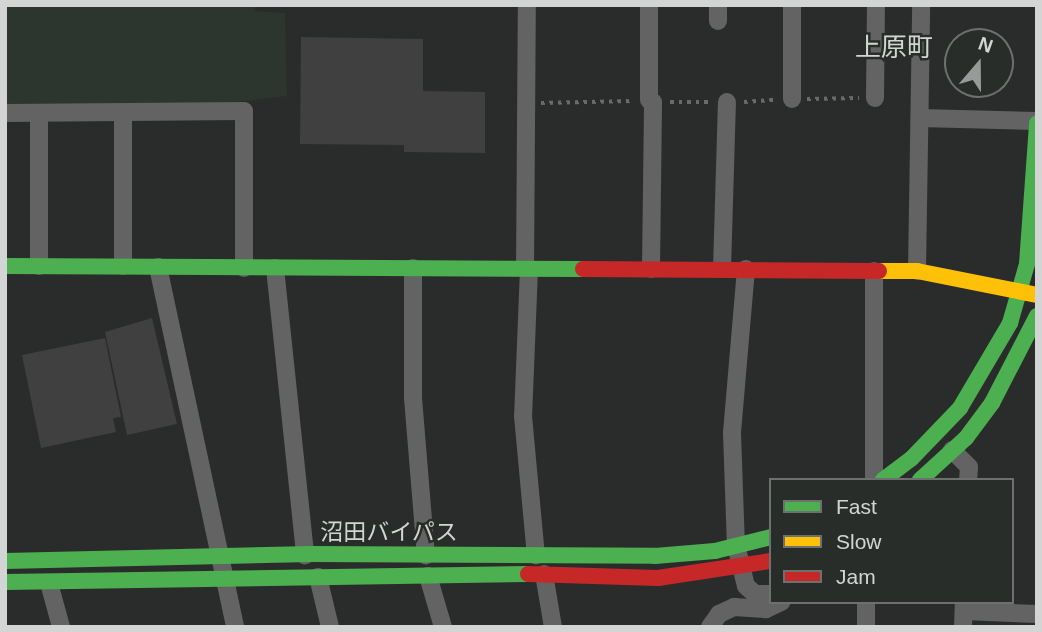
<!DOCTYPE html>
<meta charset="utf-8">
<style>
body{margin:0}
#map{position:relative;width:1042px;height:632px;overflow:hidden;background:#2a2c2b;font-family:Helvetica,"Noto Sans JP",sans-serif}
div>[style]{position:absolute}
.built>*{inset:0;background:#2d352f}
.building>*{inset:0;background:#3f403f}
.path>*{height:3.5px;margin-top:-1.75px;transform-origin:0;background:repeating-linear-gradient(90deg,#696a69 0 3.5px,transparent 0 8.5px)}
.street>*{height:18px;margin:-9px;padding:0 9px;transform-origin:9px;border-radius:9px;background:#626362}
.fast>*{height:16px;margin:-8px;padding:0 8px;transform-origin:8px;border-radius:8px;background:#4caf50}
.slow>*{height:16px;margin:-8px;padding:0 8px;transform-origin:8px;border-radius:8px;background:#ffc107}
.jam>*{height:16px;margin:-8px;padding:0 8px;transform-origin:8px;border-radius:8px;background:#c62828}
span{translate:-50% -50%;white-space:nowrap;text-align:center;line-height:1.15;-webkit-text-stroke:5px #292d2a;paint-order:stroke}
.street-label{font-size:23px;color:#d3d5d4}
.quarter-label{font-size:26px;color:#d3d5d4}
.frame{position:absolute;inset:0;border:7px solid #d3d5d4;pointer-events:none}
.legend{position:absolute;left:769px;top:478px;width:245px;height:126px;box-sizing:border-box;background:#292d2a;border:2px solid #6d706e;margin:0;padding:9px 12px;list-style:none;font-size:21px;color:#d3d5d4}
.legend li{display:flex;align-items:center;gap:14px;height:35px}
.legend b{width:35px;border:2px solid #6d706e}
.north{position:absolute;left:944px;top:28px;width:70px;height:70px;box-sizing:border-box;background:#292d2a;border:2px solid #6d706e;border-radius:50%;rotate:20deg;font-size:19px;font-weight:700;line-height:28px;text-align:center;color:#d3d5d4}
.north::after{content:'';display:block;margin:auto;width:24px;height:32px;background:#989a99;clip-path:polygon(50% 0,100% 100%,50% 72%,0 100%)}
</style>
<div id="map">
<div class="built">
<i style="clip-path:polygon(5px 5px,255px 5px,255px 11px,285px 13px,287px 96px,225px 103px,5px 106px)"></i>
</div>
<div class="building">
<i style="clip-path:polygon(301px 37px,423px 39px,423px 91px,485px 92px,485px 153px,404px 152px,404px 145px,300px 144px)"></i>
<i style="clip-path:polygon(152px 318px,177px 424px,127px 435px,105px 332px)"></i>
<i style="clip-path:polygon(105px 338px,121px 417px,113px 418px,116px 432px,41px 448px,22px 355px)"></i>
</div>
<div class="path">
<i style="left:807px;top:99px;width:52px;rotate:-1.1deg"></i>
<i style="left:670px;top:102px;width:42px"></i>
<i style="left:744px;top:102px;width:31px;rotate:-4deg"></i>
<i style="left:541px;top:103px;width:91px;rotate:-1.3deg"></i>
</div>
<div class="street">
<i style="left:718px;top:21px;width:16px;rotate:-90deg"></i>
<i style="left:875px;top:98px;width:93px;rotate:-89.4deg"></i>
<i style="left:792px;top:99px;width:94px;rotate:-90deg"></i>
<i style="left:649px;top:100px;width:95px;rotate:-90deg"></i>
<i style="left:5px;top:113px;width:239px;rotate:-0.5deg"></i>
<i style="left:244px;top:111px;width:157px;rotate:90deg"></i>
<i style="left:920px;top:118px;width:117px;rotate:1.5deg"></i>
<i style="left:39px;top:266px;width:153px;rotate:-90deg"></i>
<i style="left:123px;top:266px;width:154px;rotate:-90deg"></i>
<i style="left:158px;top:267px;width:368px;rotate:77.9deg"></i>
<i style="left:275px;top:268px;width:289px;rotate:84deg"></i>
<i style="left:413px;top:268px;width:130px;rotate:90deg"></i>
<i style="left:413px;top:398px;width:158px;rotate:85.3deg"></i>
<i style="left:525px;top:269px;width:264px;rotate:-89.6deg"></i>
<i style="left:529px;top:269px;width:147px;rotate:92.3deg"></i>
<i style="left:523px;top:416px;width:140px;rotate:84.7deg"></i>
<i style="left:651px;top:269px;width:167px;rotate:-89.3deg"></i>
<i style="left:722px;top:269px;width:167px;rotate:-88.3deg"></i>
<i style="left:746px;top:269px;width:165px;rotate:94.9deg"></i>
<i style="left:732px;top:433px;width:112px;rotate:88deg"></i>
<i style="left:736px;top:545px;width:42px;rotate:76.3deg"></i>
<i style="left:746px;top:586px;width:12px;rotate:42deg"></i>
<i style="left:755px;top:594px;width:16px"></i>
<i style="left:874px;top:271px;width:209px;rotate:90deg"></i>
<i style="left:917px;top:271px;width:266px;rotate:-89.1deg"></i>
<i style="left:952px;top:450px;width:24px;rotate:45deg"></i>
<i style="left:969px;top:467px;width:13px;rotate:94deg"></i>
<i style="left:544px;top:574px;width:54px;rotate:80.4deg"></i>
<i style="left:428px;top:576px;width:53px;rotate:73.6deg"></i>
<i style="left:318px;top:577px;width:51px;rotate:76.5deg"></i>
<i style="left:49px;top:583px;width:46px;rotate:74.7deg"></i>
<i style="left:866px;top:602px;width:25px;rotate:90deg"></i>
<i style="left:964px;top:611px;width:73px;rotate:2.4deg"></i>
<i style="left:710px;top:627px;width:16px;rotate:-55deg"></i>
<i style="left:719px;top:614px;width:17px;rotate:-25deg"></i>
<i style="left:734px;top:607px;width:32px;rotate:4deg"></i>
<i style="left:766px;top:609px;width:17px;rotate:-25deg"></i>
<i style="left:963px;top:627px;width:25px;rotate:-88deg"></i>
</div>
<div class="fast">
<i style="left:5px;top:266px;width:578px;rotate:0.3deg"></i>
<i style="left:883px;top:480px;width:35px;rotate:-37deg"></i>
<i style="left:911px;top:459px;width:71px;rotate:-46.1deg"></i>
<i style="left:960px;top:408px;width:99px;rotate:-59.5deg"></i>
<i style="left:1010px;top:323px;width:61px;rotate:-73.9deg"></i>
<i style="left:1027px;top:264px;width:141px;rotate:-85.9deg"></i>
<i style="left:920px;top:480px;width:62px;rotate:-42.4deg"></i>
<i style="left:966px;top:438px;width:44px;rotate:-53.4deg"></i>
<i style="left:992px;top:403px;width:98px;rotate:-62.7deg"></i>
<i style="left:5px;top:561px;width:306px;rotate:-1.3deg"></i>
<i style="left:311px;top:554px;width:344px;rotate:0.3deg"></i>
<i style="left:655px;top:556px;width:60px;rotate:-4.8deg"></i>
<i style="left:715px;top:551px;width:58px;rotate:-14deg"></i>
<i style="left:5px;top:582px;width:523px;rotate:-0.88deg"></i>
</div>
<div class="slow">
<i style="left:879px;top:271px;width:38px"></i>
<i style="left:917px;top:271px;width:122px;rotate:11.3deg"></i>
</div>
<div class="jam">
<i style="left:583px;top:269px;width:296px;rotate:0.4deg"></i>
<i style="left:528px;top:574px;width:130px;rotate:1.8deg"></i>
<i style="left:658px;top:578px;width:114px;rotate:-8.6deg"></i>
</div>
<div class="street-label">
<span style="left:389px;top:532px">沼田バイパス</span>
</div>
<div class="quarter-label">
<span style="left:894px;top:48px">上原町</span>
</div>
<div class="frame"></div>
<ul class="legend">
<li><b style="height:9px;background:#4caf50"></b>Fast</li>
<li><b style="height:9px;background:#ffc107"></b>Slow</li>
<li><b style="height:9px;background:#c62828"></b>Jam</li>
</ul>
<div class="north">N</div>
</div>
